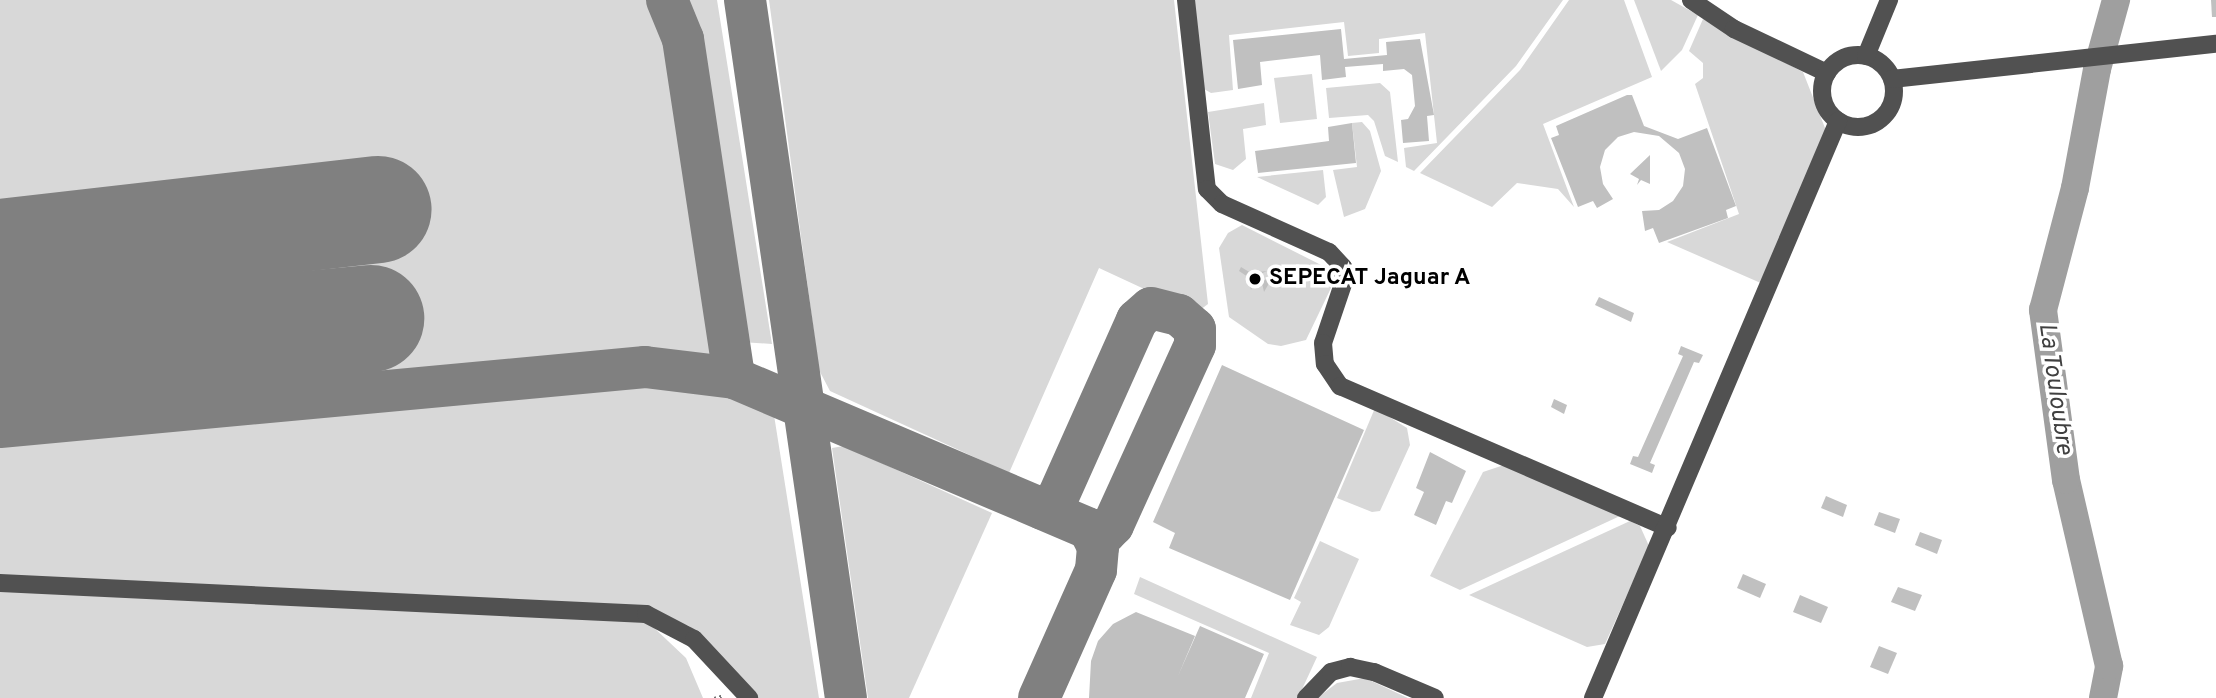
<!DOCTYPE html>
<style>
body{margin:0}
#map{position:relative;width:2216px;height:698px;overflow:hidden;background:#fff;font-family:Overpass,sans-serif}
div>[style]{position:absolute}
.green>*{inset:0;background:#d8d8d8}
.river>*{height:28px;margin:-14px;padding:0 14px;transform-origin:14px;border-radius:14px;background:#9f9f9f}
.taxiway>*{height:42px;margin:-21px;padding:0 21px;transform-origin:21px;border-radius:21px;background:#808080}
.runway>*{height:107px;margin:-53.5px;padding:0 53.5px;transform-origin:53.5px;border-radius:53.5px;background:#808080}
.building>*{inset:0;background:#c0c0c0}
.path>*{height:2.5px;margin-top:-1.25px;transform-origin:0;background:repeating-linear-gradient(90deg,#737373 0 2px,transparent 0 5.5px)}
.minor>*{height:18px;margin:-9px;padding:0 9px;transform-origin:9px;border-radius:9px;background:#515151}
.minor>.ring{margin:-9px;padding:0;box-sizing:content-box;background:none;border:18px solid #515151;border-radius:50%}
.dots>*{width:19px;height:19px;translate:-50% -50%;box-sizing:border-box;border:4px solid #fff;border-radius:50%}
span{translate:-50% -50%;white-space:nowrap;text-align:center;line-height:1.15;-webkit-text-stroke:7px #fff;paint-order:stroke}
.poi-label{font-size:23px;color:#000;font-weight:700}
.left{translate:0 -50%;text-align:left}
.water-label{font-size:24px;color:#404040;font-style:italic}
</style>
<div id="map">
<div class="green">
<i style="clip-path:polygon(0 0,717px 0,772px 344px,741px 342px,737px 399px,774px 415px,819px 698px,758px 698px,689px 626px,632px 607px,686px 658px,703px 698px,0 698px)"></i>
<i style="clip-path:polygon(769px 0,1174px 0,1208px 304px,1196px 313px,1099px 268px,1009px 473px,830px 391px,819px 370px)"></i>
<i style="clip-path:polygon(1193px 0,1563px 0,1516px 66px,1414px 171px,1406px 167px,1404px 148px,1437px 143px,1425px 33px,1379px 39px,1379px 53px,1348px 56px,1344px 22px,1229px 35px,1233px 90px,1211px 93px,1204px 89px)"></i>
<i style="clip-path:polygon(1569px 0,1624px 0,1652px 77px,1543px 124px,1574px 207px,1558px 189px,1517px 183px,1492px 207px,1420px 173px,1520px 70px)"></i>
<i style="clip-path:polygon(1634px 0,1671px 0,1698px 15px,1682px 50px,1661px 71px)"></i>
<i style="clip-path:polygon(1703px 19px,1803px 72px,1825px 128px,1827px 136px,1763px 284px,1667px 242px,1739px 214px,1695px 84px,1703px 78px,1703px 63px,1689px 51px)"></i>
<i style="clip-path:polygon(1312px 74px,1317px 119px,1280px 123px,1274px 78px)"></i>
<i style="clip-path:polygon(1380px 83px,1390px 92px,1398px 162px,1385px 156px,1374px 121px,1368px 115px,1329px 118px,1326px 88px)"></i>
<i style="clip-path:polygon(1264px 103px,1266px 125px,1243px 129px,1246px 159px,1233px 170px,1215px 164px,1208px 112px)"></i>
<i style="clip-path:polygon(1362px 122px,1370px 131px,1381px 171px,1365px 209px,1344px 217px,1333px 170px,1357px 167px,1352px 123px)"></i>
<i style="clip-path:polygon(1323px 170px,1326px 197px,1318px 205px,1257px 177px)"></i>
<i style="clip-path:polygon(1242px 225px,1325px 267px,1331px 288px,1306px 340px,1281px 346px,1268px 344px,1229px 317px,1219px 248px,1228px 233px)"></i>
<i style="clip-path:polygon(1375px 408px,1407px 428px,1410px 445px,1380px 511px,1372px 512px,1337px 498px)"></i>
<i style="clip-path:polygon(844px 446px,992px 513px,909px 698px,868px 698px,832px 448px)"></i>
<i style="clip-path:polygon(1504px 465px,1620px 516px,1460px 590px,1430px 576px,1483px 472px)"></i>
<i style="clip-path:polygon(1630px 521px,1640px 526px,1649px 546px,1605px 644px,1587px 647px,1469px 595px)"></i>
<i style="clip-path:polygon(1320px 541px,1359px 559px,1329px 627px,1319px 635px,1290px 625px,1301px 602px,1294px 598px)"></i>
<i style="clip-path:polygon(1140px 577px,1317px 657px,1298px 698px,1251px 698px,1269px 653px,1134px 594px)"></i>
<i style="clip-path:polygon(1365px 678px,1408px 698px,1317px 698px,1337px 683px)"></i>
</div>
<div class="river">
<i style="left:2103px;top:698px;width:33px;rotate:-79deg"></i>
<i style="left:2109px;top:666px;width:191px;rotate:-103deg"></i>
<i style="left:2066px;top:480px;width:172px;rotate:-97.7deg"></i>
<i style="left:2043px;top:310px;width:126px;rotate:-75.3deg"></i>
<i style="left:2075px;top:188px;width:121px;rotate:-79.5deg"></i>
<i style="left:2097px;top:69px;width:72px;rotate:-74.6deg"></i>
</div>
<div class="taxiway">
<i style="left:667px;top:0;width:42px;rotate:67.7deg"></i>
<i style="left:683px;top:39px;width:343px;rotate:81.4deg"></i>
<i style="left:745px;top:0;width:705px;rotate:81.77deg"></i>
<i style="left:0;top:427px;width:648px;rotate:-5.31deg"></i>
<i style="left:645px;top:367px;width:90px;rotate:7deg"></i>
<i style="left:734px;top:378px;width:386px;rotate:23deg"></i>
<i style="left:1089px;top:529px;width:20px;rotate:63deg"></i>
<i style="left:1098px;top:547px;width:23px;rotate:95deg"></i>
<i style="left:1096px;top:570px;width:140px;rotate:114deg"></i>
<i style="left:1043px;top:509px;width:17px;rotate:-36deg"></i>
<i style="left:1057px;top:499px;width:196px;rotate:-65.9deg"></i>
<i style="left:1137px;top:320px;width:18px;rotate:-41deg"></i>
<i style="left:1151px;top:308px;width:29px;rotate:14deg"></i>
<i style="left:1179px;top:315px;width:21px;rotate:41deg"></i>
<i style="left:1195px;top:329px;width:16px;rotate:90deg"></i>
<i style="left:1195px;top:345px;width:198px;rotate:114.5deg"></i>
<i style="left:1113px;top:525px;width:11px;rotate:135deg"></i>
<i style="left:1105px;top:533px;width:16px;rotate:-166deg"></i>
</div>
<div class="runway">
<i style="left:0;top:252px;width:380px;rotate:-6.5deg"></i>
<i style="left:0;top:353px;width:372px;rotate:-5.4deg"></i>
</div>
<div class="building">
<i style="clip-path:polygon(2211px 0,2216px 0,2216px 17px,2212px 17px)"></i>
<i style="clip-path:polygon(1341px 29px,1344px 59px,1387px 55px,1386px 42px,1420px 39px,1434px 115px,1427px 116px,1429px 141px,1403px 143px,1401px 120px,1408px 119px,1415px 106px,1412px 75px,1404px 69px,1383px 71px,1383px 64px,1345px 67px,1346px 77px,1322px 80px,1320px 55px,1260px 62px,1262px 85px,1238px 89px,1233px 40px)"></i>
<i style="clip-path:polygon(1627px 95px,1632px 95px,1644px 126px,1678px 139px,1707px 128px,1736px 206px,1726px 210px,1728px 218px,1659px 243px,1653px 228px,1645px 231px,1642px 211px,1659px 210px,1673px 201px,1683px 186px,1685px 169px,1679px 153px,1659px 136px,1634px 132px,1618px 137px,1605px 150px,1600px 167px,1603px 184px,1613px 199px,1597px 208px,1593px 201px,1578px 207px,1551px 138px,1559px 135px,1556px 126px)"></i>
<i style="clip-path:polygon(1352px 123px,1356px 163px,1258px 173px,1255px 151px,1329px 141px,1328px 127px)"></i>
<i style="clip-path:polygon(1650px 155px,1650px 184px,1641px 180px,1637px 185px,1639px 179px,1630px 174px)"></i>
<i style="clip-path:polygon(1241px 267px,1251px 273px,1267px 271px,1256px 276px,1264px 280px,1272px 278px,1264px 292px,1262px 283px,1255px 280px,1251px 290px,1248px 277px,1239px 271px)"></i>
<i style="clip-path:polygon(1599px 297px,1634px 313px,1631px 322px,1595px 305px)"></i>
<i style="clip-path:polygon(1681px 346px,1703px 355px,1699px 363px,1694px 362px,1650px 463px,1655px 465px,1652px 473px,1630px 464px,1633px 456px,1638px 457px,1683px 356px,1678px 354px)"></i>
<i style="clip-path:polygon(1222px 365px,1364px 430px,1290px 600px,1169px 548px,1175px 533px,1153px 522px)"></i>
<i style="clip-path:polygon(1554px 399px,1567px 405px,1564px 414px,1551px 407px)"></i>
<i style="clip-path:polygon(1430px 452px,1466px 471px,1452px 503px,1446px 501px,1436px 525px,1414px 515px,1424px 492px,1416px 488px)"></i>
<i style="clip-path:polygon(1826px 496px,1847px 505px,1843px 517px,1821px 508px)"></i>
<i style="clip-path:polygon(1879px 512px,1900px 519px,1895px 533px,1874px 525px)"></i>
<i style="clip-path:polygon(1920px 532px,1942px 540px,1937px 554px,1915px 545px)"></i>
<i style="clip-path:polygon(1743px 574px,1766px 584px,1760px 598px,1737px 588px)"></i>
<i style="clip-path:polygon(1898px 587px,1922px 595px,1915px 611px,1891px 602px)"></i>
<i style="clip-path:polygon(1800px 595px,1828px 607px,1821px 623px,1793px 612px)"></i>
<i style="clip-path:polygon(1136px 612px,1195px 636px,1178px 676px,1200px 626px,1264px 654px,1245px 698px,1089px 698px,1091px 661px,1098px 641px,1113px 624px)"></i>
<i style="clip-path:polygon(1879px 646px,1897px 653px,1888px 674px,1870px 667px)"></i>
</div>
<div class="path">
<i style="left:714px;top:698px;width:10px;rotate:-17deg"></i>
</div>
<div class="minor">
<i style="left:1186px;top:0;width:190px;rotate:83.7deg"></i>
<i style="left:1207px;top:189px;width:21px;rotate:45deg"></i>
<i style="left:1222px;top:204px;width:117px;rotate:24.2deg"></i>
<i style="left:1329px;top:252px;width:21px;rotate:47deg"></i>
<i style="left:1343px;top:267px;width:14px;rotate:86deg"></i>
<i style="left:1344px;top:281px;width:65px;rotate:108.7deg"></i>
<i style="left:1323px;top:343px;width:21px;rotate:85deg"></i>
<i style="left:1325px;top:364px;width:27px;rotate:56deg"></i>
<i style="left:1340px;top:386px;width:357px;rotate:23.4deg"></i>
<i style="left:1691px;top:0;width:52px;rotate:34deg"></i>
<i style="left:1734px;top:29px;width:103px;rotate:25.3deg"></i>
<i class="ring" style="left:1822px;top:55px;width:54px;height:54px"></i>
<i style="left:1866px;top:56px;width:61px;rotate:-67.7deg"></i>
<i style="left:1892px;top:79px;width:326px;rotate:-6.2deg"></i>
<i style="left:0;top:583px;width:647px;rotate:2.75deg"></i>
<i style="left:646px;top:614px;width:54px;rotate:27.5deg"></i>
<i style="left:694px;top:639px;width:81px;rotate:47deg"></i>
<i style="left:1306px;top:698px;width:36px;rotate:-46deg"></i>
<i style="left:1331px;top:672px;width:20px;rotate:-15deg"></i>
<i style="left:1350px;top:667px;width:25px;rotate:12deg"></i>
<i style="left:1374px;top:672px;width:66px;rotate:23.1deg"></i>
<i style="left:1593px;top:698px;width:627px;rotate:-66.99deg"></i>
</div>
<div class="dots">
<i style="left:1255px;top:279px;background:#000"></i>
</div>
<div class="poi-label">
<span class="left" style="left:1269px;top:279px">SEPECAT Jaguar A</span>
</div>
<div class="water-label">
<span style="left:2054px;top:389px;rotate:82deg">La Touloubre</span>
</div>
</div>
